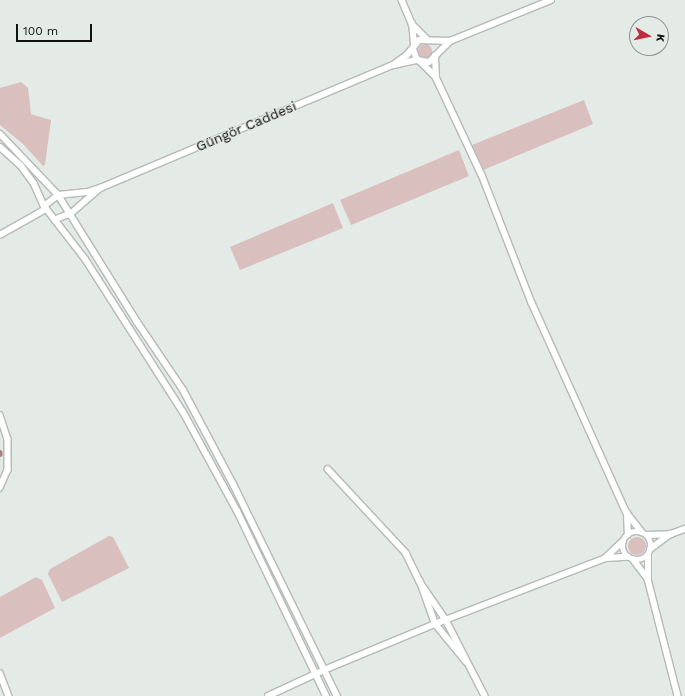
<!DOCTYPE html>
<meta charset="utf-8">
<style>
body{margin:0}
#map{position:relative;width:685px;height:696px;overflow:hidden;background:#e4eae6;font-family:"Work Sans",sans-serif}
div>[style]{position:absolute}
.green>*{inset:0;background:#dabfbf}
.round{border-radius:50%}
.canal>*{height:5.5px;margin:-2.75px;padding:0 2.75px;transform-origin:2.75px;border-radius:2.75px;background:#a68181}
.roads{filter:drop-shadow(1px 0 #b4bab6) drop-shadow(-1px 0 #b4bab6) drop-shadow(0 1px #b4bab6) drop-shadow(0 -1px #b4bab6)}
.tertiary>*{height:5.5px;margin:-2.75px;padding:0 2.75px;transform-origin:2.75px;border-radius:2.75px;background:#fff}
.tertiary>.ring{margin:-2.75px;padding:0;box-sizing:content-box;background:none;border:5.5px solid #fff;border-radius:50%}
.secondary>*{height:6px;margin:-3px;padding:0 3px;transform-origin:3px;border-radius:3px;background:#fff}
span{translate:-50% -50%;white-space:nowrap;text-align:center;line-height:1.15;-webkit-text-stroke:3px #e4eae6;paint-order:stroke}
.street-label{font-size:14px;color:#111211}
.north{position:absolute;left:629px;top:16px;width:40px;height:40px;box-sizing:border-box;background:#e4eae6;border:1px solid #909491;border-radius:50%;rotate:99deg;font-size:11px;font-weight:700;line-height:16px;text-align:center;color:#111211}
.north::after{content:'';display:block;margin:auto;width:14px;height:18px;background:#be2e42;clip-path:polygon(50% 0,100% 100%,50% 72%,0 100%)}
.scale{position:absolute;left:16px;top:24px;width:76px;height:18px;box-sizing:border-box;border:2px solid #111211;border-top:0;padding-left:5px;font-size:12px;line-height:14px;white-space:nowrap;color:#111211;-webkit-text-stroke:3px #e4eae6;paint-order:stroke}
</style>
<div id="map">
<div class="green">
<i class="round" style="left:418px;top:44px;width:14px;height:14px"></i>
<i style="clip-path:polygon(21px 82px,28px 88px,31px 114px,51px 120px,45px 165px,43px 166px,23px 144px,0 125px,0 88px)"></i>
<i style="clip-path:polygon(584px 100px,593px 124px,483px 170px,472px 145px)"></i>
<i style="clip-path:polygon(459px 150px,469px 176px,351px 225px,340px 200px)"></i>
<i style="clip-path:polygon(333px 203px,343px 228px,240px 270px,230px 247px)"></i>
<i style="clip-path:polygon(109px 536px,113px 537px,129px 568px,62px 602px,48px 574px,50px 569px)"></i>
<i class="round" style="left:628px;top:537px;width:18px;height:18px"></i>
<i style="clip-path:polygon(36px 577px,42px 580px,55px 608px,0 638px,0 597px)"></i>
</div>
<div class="canal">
<i style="left:0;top:453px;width:1px;rotate:90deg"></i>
</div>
<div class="roads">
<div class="tertiary">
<i style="left:402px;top:0;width:26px;rotate:67deg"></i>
<i style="left:414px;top:45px;width:21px;rotate:-95deg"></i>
<i style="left:412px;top:24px;width:20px;rotate:45deg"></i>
<i style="left:421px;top:62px;width:21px;rotate:45deg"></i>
<i style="left:436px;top:77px;width:21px;rotate:-93deg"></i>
<i style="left:436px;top:77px;width:108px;rotate:64.9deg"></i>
<i style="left:482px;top:175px;width:137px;rotate:68.7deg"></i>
<i style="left:532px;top:303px;width:230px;rotate:65.7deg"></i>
<i style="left:0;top:235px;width:53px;rotate:-29.5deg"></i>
<i style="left:0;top:415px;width:25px;rotate:72deg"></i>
<i style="left:8px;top:439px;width:31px;rotate:90deg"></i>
<i style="left:8px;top:470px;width:20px;rotate:114deg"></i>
<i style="left:328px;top:469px;width:115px;rotate:47.1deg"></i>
<i style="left:406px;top:553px;width:32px;rotate:64deg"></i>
<i class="ring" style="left:623px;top:532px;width:22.5px;height:22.5px"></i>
<i style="left:671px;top:534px;width:15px;rotate:-20deg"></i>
<i style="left:628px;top:535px;width:22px;rotate:-93deg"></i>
<i style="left:627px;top:513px;width:24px;rotate:52deg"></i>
<i style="left:647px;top:535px;width:24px;rotate:-2deg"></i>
<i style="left:671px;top:534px;width:25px;rotate:143deg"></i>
<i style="left:623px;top:542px;width:23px;rotate:137deg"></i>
<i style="left:606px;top:558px;width:22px;rotate:-3deg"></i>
<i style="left:633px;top:559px;width:25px;rotate:53deg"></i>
<i style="left:648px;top:579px;width:23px;rotate:-90deg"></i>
<i style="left:648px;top:579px;width:121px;rotate:75.6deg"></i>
<i style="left:466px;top:662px;width:49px;rotate:-129.2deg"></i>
<i style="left:435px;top:624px;width:45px;rotate:-109.7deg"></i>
<i style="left:420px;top:582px;width:46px;rotate:55.6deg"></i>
<i style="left:446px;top:620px;width:85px;rotate:62.8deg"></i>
<i style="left:0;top:673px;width:25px;rotate:69deg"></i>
<i style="left:268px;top:696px;width:62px;rotate:-24.9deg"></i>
<i style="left:324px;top:670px;width:126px;rotate:-22.5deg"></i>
<i style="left:440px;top:622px;width:178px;rotate:-21.1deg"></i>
</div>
<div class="secondary">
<i style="left:413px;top:49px;width:12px;rotate:70deg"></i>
<i style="left:417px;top:60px;width:12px;rotate:9deg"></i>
<i style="left:429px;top:62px;width:30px;rotate:-45deg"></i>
<i style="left:393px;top:65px;width:17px;rotate:-36deg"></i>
<i style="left:407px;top:55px;width:19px;rotate:-51deg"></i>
<i style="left:419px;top:40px;width:31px;rotate:2deg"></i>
<i style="left:450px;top:41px;width:109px;rotate:-22.1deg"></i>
<i style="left:0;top:134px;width:84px;rotate:46.4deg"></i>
<i style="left:58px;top:195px;width:150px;rotate:58.1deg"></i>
<i style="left:137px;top:322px;width:82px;rotate:55.9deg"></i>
<i style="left:183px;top:390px;width:109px;rotate:62deg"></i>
<i style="left:234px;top:486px;width:234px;rotate:63.9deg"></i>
<i style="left:0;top:147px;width:28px;rotate:42deg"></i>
<i style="left:21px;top:166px;width:22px;rotate:54deg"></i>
<i style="left:34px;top:184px;width:24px;rotate:66deg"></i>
<i style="left:44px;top:206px;width:67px;rotate:52.3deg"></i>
<i style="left:85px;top:259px;width:182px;rotate:57.4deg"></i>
<i style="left:183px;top:412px;width:113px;rotate:61.4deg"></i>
<i style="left:237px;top:511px;width:205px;rotate:64.3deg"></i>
<i style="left:100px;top:188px;width:318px;rotate:-22.8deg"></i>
<i style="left:393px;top:65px;width:25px;rotate:-12deg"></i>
<i style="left:44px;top:206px;width:18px;rotate:-38deg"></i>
<i style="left:58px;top:195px;width:29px;rotate:-6deg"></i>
<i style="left:87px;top:192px;width:14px;rotate:-17deg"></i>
<i style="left:100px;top:188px;width:38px;rotate:139deg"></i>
<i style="left:71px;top:213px;width:18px;rotate:158deg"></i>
</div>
</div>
<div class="street-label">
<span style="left:246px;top:126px;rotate:-23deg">Güngör Caddesi</span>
</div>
<div class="north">K</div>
<div class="scale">100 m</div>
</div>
